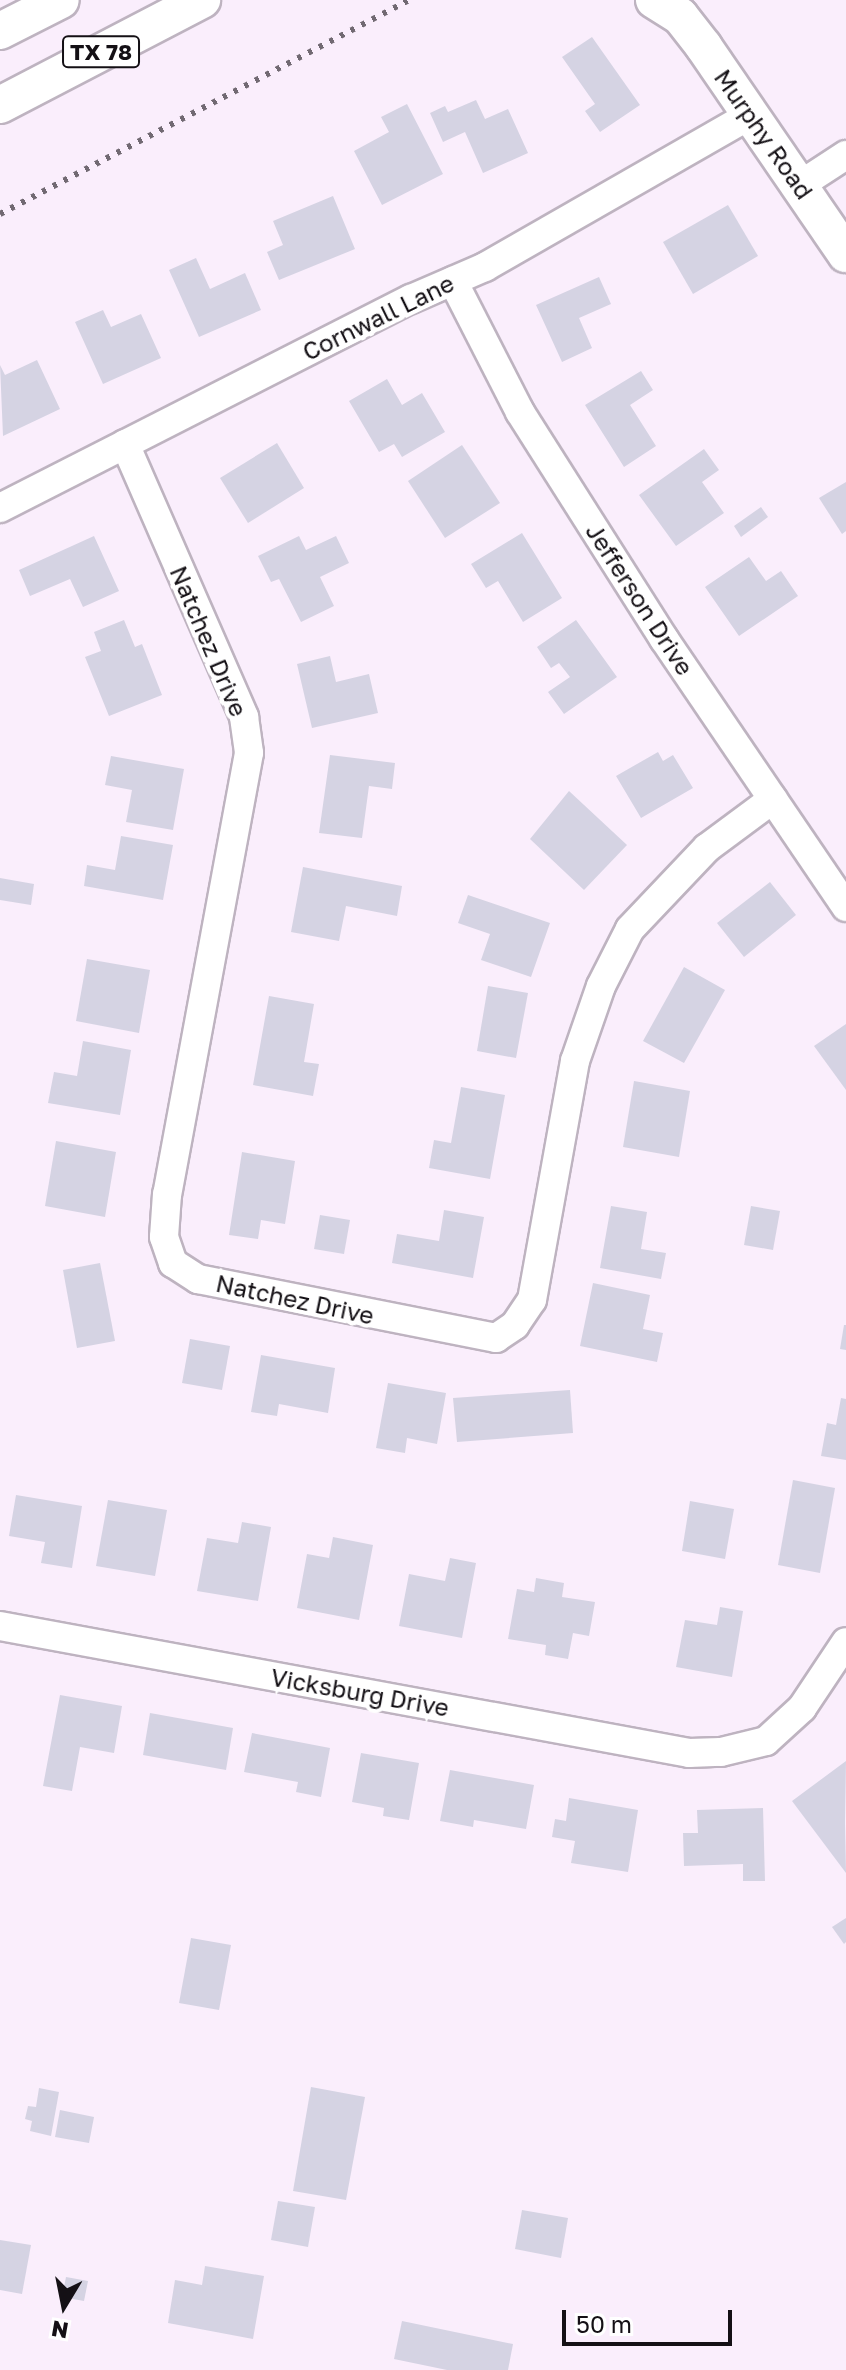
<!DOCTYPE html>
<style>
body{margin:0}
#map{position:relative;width:846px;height:2370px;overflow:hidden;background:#faeefc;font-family:"Golos Text",sans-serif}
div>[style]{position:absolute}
.building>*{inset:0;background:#d5d3e3}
.roads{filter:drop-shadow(2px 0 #beb3c0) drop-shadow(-2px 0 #beb3c0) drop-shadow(0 2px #beb3c0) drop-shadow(0 -2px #beb3c0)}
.minor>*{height:28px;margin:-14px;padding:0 14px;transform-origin:14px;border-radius:14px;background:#fff}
.major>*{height:36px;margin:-18px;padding:0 18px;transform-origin:18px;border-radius:18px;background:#fff}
.rail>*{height:6px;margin-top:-3px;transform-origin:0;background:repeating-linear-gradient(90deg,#716972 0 4px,transparent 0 12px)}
span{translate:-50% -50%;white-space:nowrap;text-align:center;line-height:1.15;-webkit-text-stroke:8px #fff;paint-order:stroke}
.shield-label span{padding:2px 6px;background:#fff;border:2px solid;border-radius:6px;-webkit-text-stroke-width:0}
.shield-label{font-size:22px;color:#141015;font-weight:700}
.street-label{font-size:24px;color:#141015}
.north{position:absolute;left:24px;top:2266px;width:80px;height:80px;-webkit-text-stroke:6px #fff;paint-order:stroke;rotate:190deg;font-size:22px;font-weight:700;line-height:32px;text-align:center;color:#141015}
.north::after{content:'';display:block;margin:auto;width:28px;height:36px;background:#141015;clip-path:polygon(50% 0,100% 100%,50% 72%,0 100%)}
.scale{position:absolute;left:562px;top:2310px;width:170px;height:36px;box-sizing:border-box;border:4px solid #141015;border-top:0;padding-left:10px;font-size:24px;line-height:28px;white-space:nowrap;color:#141015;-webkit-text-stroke:6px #fff;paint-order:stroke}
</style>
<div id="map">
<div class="building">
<i style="clip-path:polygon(592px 37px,640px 105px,600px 132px,585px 111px,595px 104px,562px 57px)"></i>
<i style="clip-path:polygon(476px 100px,485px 119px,508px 109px,528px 153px,483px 173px,465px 132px,443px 142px,430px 113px,445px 106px,448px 112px)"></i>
<i style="clip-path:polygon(407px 104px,443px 174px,382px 205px,354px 151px,389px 132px,381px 117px)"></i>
<i style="clip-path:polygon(333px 196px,355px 249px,279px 280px,267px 252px,283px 245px,273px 221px)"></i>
<i style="clip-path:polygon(728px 205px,758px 256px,693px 294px,663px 242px)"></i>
<i style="clip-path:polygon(196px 258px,210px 289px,245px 273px,261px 310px,199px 337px,169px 270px)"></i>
<i style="clip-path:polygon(599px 277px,611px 304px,579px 318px,592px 348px,562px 362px,536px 305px)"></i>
<i style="clip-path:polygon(103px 310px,111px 327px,141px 314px,161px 358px,103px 384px,75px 322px)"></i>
<i style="clip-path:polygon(37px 360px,60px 409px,3px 436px,0 365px,5px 375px)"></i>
<i style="clip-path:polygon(641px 371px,653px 390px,630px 405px,656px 446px,624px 467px,585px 405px)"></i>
<i style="clip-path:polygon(387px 379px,402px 405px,422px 393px,445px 432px,402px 457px,394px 444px,379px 452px,349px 401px)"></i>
<i style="clip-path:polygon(277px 443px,304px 488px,248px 523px,220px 478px)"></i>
<i style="clip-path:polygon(462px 445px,500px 503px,445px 538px,408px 481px)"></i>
<i style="clip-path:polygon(704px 449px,719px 470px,702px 482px,724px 513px,676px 546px,639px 495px)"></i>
<i style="clip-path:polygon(846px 482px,846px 531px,842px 534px,819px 498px)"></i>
<i style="clip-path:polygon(761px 507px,768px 517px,741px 537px,734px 526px)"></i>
<i style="clip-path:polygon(522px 533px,562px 598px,523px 622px,498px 581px,486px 588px,471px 564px)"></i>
<i style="clip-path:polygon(94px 536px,119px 591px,83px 607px,70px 579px,30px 596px,19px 570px)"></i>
<i style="clip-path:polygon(299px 536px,306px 550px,336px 536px,349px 563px,320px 577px,334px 606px,301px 622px,279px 579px,271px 582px,258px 556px)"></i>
<i style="clip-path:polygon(749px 557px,766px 581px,781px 571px,798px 596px,739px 636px,705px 587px)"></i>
<i style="clip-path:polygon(124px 620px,135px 647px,142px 644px,162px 695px,109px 716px,85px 657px,101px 651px,94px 632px)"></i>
<i style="clip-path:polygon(576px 620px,617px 677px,564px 714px,548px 692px,570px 677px,559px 663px,551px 668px,537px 647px)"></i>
<i style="clip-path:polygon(330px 656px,336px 682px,369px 674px,378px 713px,312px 728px,297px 664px)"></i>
<i style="clip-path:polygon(658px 752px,663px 761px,673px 755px,693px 788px,641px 818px,616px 776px)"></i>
<i style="clip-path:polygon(330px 755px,395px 763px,392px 789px,369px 786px,362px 838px,319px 833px)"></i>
<i style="clip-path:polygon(111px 756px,184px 769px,173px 830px,126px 822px,132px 790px,105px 785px)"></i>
<i style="clip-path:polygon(569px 791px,627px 845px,584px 890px,530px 839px)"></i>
<i style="clip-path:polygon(121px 836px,173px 845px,163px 900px,84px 886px,87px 865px,115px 870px)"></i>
<i style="clip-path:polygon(303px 867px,402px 886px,397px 916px,346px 906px,339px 941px,291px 932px)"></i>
<i style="clip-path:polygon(0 878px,34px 884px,31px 905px,0 900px)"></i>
<i style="clip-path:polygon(770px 882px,796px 915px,744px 957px,717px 923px)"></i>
<i style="clip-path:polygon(468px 895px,550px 923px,531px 977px,481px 960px,490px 934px,458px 923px)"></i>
<i style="clip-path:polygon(87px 959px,150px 970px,139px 1033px,76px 1021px)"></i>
<i style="clip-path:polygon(684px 967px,725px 990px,684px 1063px,643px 1041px)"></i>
<i style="clip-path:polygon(488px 986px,528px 993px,516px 1058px,477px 1051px)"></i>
<i style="clip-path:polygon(269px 996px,314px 1004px,304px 1062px,319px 1064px,313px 1096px,253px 1085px)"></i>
<i style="clip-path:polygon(846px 1024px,846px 1090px,814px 1046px)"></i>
<i style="clip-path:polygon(83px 1041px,131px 1050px,120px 1115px,48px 1103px,54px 1072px,77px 1076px)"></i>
<i style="clip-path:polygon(634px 1081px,690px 1091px,679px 1157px,623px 1147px)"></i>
<i style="clip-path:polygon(461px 1087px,505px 1095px,490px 1179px,429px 1168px,434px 1140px,451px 1143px)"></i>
<i style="clip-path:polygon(56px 1141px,116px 1152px,105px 1217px,45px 1206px)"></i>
<i style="clip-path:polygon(242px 1152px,295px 1161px,285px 1224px,261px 1220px,258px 1239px,229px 1235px)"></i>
<i style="clip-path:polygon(611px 1206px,647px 1212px,641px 1249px,666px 1253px,661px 1279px,600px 1268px)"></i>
<i style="clip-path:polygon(751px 1206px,780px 1211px,773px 1250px,744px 1245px)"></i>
<i style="clip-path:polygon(444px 1210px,484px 1217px,473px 1278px,392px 1263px,397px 1234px,439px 1241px)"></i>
<i style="clip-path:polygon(320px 1215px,350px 1220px,344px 1254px,314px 1249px)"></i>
<i style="clip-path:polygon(100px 1263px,115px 1341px,77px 1348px,63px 1270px)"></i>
<i style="clip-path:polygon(593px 1283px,650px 1295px,643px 1329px,663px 1333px,657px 1362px,580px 1346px)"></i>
<i style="clip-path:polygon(844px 1325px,846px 1325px,846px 1350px,840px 1349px)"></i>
<i style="clip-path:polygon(190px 1339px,230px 1346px,222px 1390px,182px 1383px)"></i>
<i style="clip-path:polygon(261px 1355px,335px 1368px,328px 1413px,279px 1404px,277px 1416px,251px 1412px)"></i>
<i style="clip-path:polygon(388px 1383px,446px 1393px,437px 1444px,407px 1438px,405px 1453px,376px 1448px)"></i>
<i style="clip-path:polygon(570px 1390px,573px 1433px,457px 1442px,453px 1398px)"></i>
<i style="clip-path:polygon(841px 1398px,846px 1399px,846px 1460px,821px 1456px,827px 1423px,836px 1425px)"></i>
<i style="clip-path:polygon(793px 1480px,835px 1488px,820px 1573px,778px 1565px)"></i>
<i style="clip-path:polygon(16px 1495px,82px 1506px,72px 1568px,41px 1563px,45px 1542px,9px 1536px)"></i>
<i style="clip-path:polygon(108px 1500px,167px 1510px,155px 1576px,96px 1566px)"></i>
<i style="clip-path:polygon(690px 1501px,734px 1509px,725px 1559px,682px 1551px)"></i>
<i style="clip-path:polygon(242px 1522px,271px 1527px,258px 1601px,197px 1591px,207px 1538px,238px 1543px)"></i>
<i style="clip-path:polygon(333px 1537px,373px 1545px,359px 1620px,297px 1608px,307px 1554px,329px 1558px)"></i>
<i style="clip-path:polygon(450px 1558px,476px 1563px,462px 1638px,399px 1626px,409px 1574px,445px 1581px)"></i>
<i style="clip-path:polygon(536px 1578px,564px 1583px,562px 1597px,595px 1602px,589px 1636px,573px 1633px,568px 1659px,545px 1655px,546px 1645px,508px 1639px,517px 1589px,534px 1592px)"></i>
<i style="clip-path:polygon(720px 1607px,743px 1611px,732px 1677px,676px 1667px,685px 1620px,717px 1625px)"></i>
<i style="clip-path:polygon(60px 1695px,122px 1706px,114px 1753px,80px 1747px,72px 1791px,43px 1786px)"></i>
<i style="clip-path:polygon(150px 1713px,233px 1728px,226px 1770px,143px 1755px)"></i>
<i style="clip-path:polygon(252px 1733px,330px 1748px,321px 1797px,296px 1792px,298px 1782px,244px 1772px)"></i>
<i style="clip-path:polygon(361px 1753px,419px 1763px,409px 1820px,383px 1816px,384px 1808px,352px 1802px)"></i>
<i style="clip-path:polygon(846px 1761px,845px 1823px,846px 1873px,792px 1801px)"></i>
<i style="clip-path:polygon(450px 1770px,534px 1785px,526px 1829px,474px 1820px,473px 1827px,440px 1821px)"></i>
<i style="clip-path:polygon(569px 1798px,638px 1810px,628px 1872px,571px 1863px,575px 1841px,552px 1837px,555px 1819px,566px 1821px)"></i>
<i style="clip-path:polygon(763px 1808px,765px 1881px,743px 1881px,743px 1864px,684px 1866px,683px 1833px,698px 1833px,697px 1810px)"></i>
<i style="clip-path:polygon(846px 1918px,846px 1942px,844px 1944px,832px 1927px)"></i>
<i style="clip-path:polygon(191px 1938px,231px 1945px,219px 2010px,179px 2003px)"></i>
<i style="clip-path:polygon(311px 2087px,365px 2097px,346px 2200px,293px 2191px)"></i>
<i style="clip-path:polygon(39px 2088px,59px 2092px,51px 2136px,30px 2131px,32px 2121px,25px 2119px,28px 2106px,36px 2107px)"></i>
<i style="clip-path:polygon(60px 2110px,94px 2117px,89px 2143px,55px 2137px)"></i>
<i style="clip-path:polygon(278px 2201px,315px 2207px,308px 2247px,271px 2240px)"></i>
<i style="clip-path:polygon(522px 2210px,568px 2218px,561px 2258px,515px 2249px)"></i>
<i style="clip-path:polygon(0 2240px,31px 2245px,22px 2294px,0 2290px)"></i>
<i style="clip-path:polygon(205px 2266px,264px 2276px,253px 2339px,168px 2323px,175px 2280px,202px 2285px)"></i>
<i style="clip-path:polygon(66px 2277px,88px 2281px,84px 2301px,62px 2297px)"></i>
<i style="clip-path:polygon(402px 2321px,513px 2344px,508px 2370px,447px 2370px,394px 2359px)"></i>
</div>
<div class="roads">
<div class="minor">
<i style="left:800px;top:185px;width:55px;rotate:-33.1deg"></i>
<i style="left:453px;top:281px;width:147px;rotate:62.9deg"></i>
<i style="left:520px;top:412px;width:269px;rotate:57.6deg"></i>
<i style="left:664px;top:639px;width:324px;rotate:55.8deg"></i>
<i style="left:125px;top:444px;width:298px;rotate:66.4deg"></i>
<i style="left:244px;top:717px;width:36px;rotate:82deg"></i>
<i style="left:249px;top:753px;width:449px;rotate:100.5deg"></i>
<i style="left:167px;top:1194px;width:43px;rotate:94deg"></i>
<i style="left:164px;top:1237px;width:28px;rotate:71deg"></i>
<i style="left:173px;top:1263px;width:30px;rotate:33deg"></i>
<i style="left:198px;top:1279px;width:304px;rotate:11.2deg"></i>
<i style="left:496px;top:1338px;width:23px;rotate:-34deg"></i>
<i style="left:515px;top:1325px;width:30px;rotate:-56deg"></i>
<i style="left:532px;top:1300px;width:243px;rotate:-79.8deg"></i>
<i style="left:575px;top:1061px;width:79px;rotate:-70.9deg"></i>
<i style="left:601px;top:986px;width:64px;rotate:-63deg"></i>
<i style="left:630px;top:929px;width:112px;rotate:-46.5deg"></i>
<i style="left:707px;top:848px;width:82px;rotate:-36.6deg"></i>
<i style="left:0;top:508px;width:461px;rotate:-27deg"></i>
<i style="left:411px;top:299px;width:81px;rotate:-23.4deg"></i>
<i style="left:485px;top:267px;width:305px;rotate:-29.8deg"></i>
<i style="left:0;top:1626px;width:701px;rotate:10.44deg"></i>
<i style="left:689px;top:1753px;width:32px;rotate:-2deg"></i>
<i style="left:721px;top:1752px;width:46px;rotate:-13.7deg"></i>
<i style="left:766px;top:1741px;width:49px;rotate:-42.5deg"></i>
<i style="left:802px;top:1708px;width:79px;rotate:-56.3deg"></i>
</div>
<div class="major">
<i style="left:654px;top:0;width:31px;rotate:32deg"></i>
<i style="left:680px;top:16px;width:39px;rotate:52deg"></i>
<i style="left:704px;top:47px;width:251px;rotate:55.6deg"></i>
<i style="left:0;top:31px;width:68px;rotate:-26.9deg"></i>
<i style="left:0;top:105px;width:228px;rotate:-27.5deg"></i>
</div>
</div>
<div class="rail">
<i style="left:0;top:214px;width:462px;rotate:-27.6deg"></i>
</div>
<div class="shield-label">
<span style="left:101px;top:52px">TX 78</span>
</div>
<div class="street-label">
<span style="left:764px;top:134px;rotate:55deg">Murphy Road</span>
<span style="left:378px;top:317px;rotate:-26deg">Cornwall Lane</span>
<span style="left:640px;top:599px;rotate:57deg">Jefferson Drive</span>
<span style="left:209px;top:641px;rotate:67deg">Natchez Drive</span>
<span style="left:295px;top:1299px;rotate:12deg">Natchez Drive</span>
<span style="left:360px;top:1692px;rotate:10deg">Vicksburg Drive</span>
</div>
<div class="north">N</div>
<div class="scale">50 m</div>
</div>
